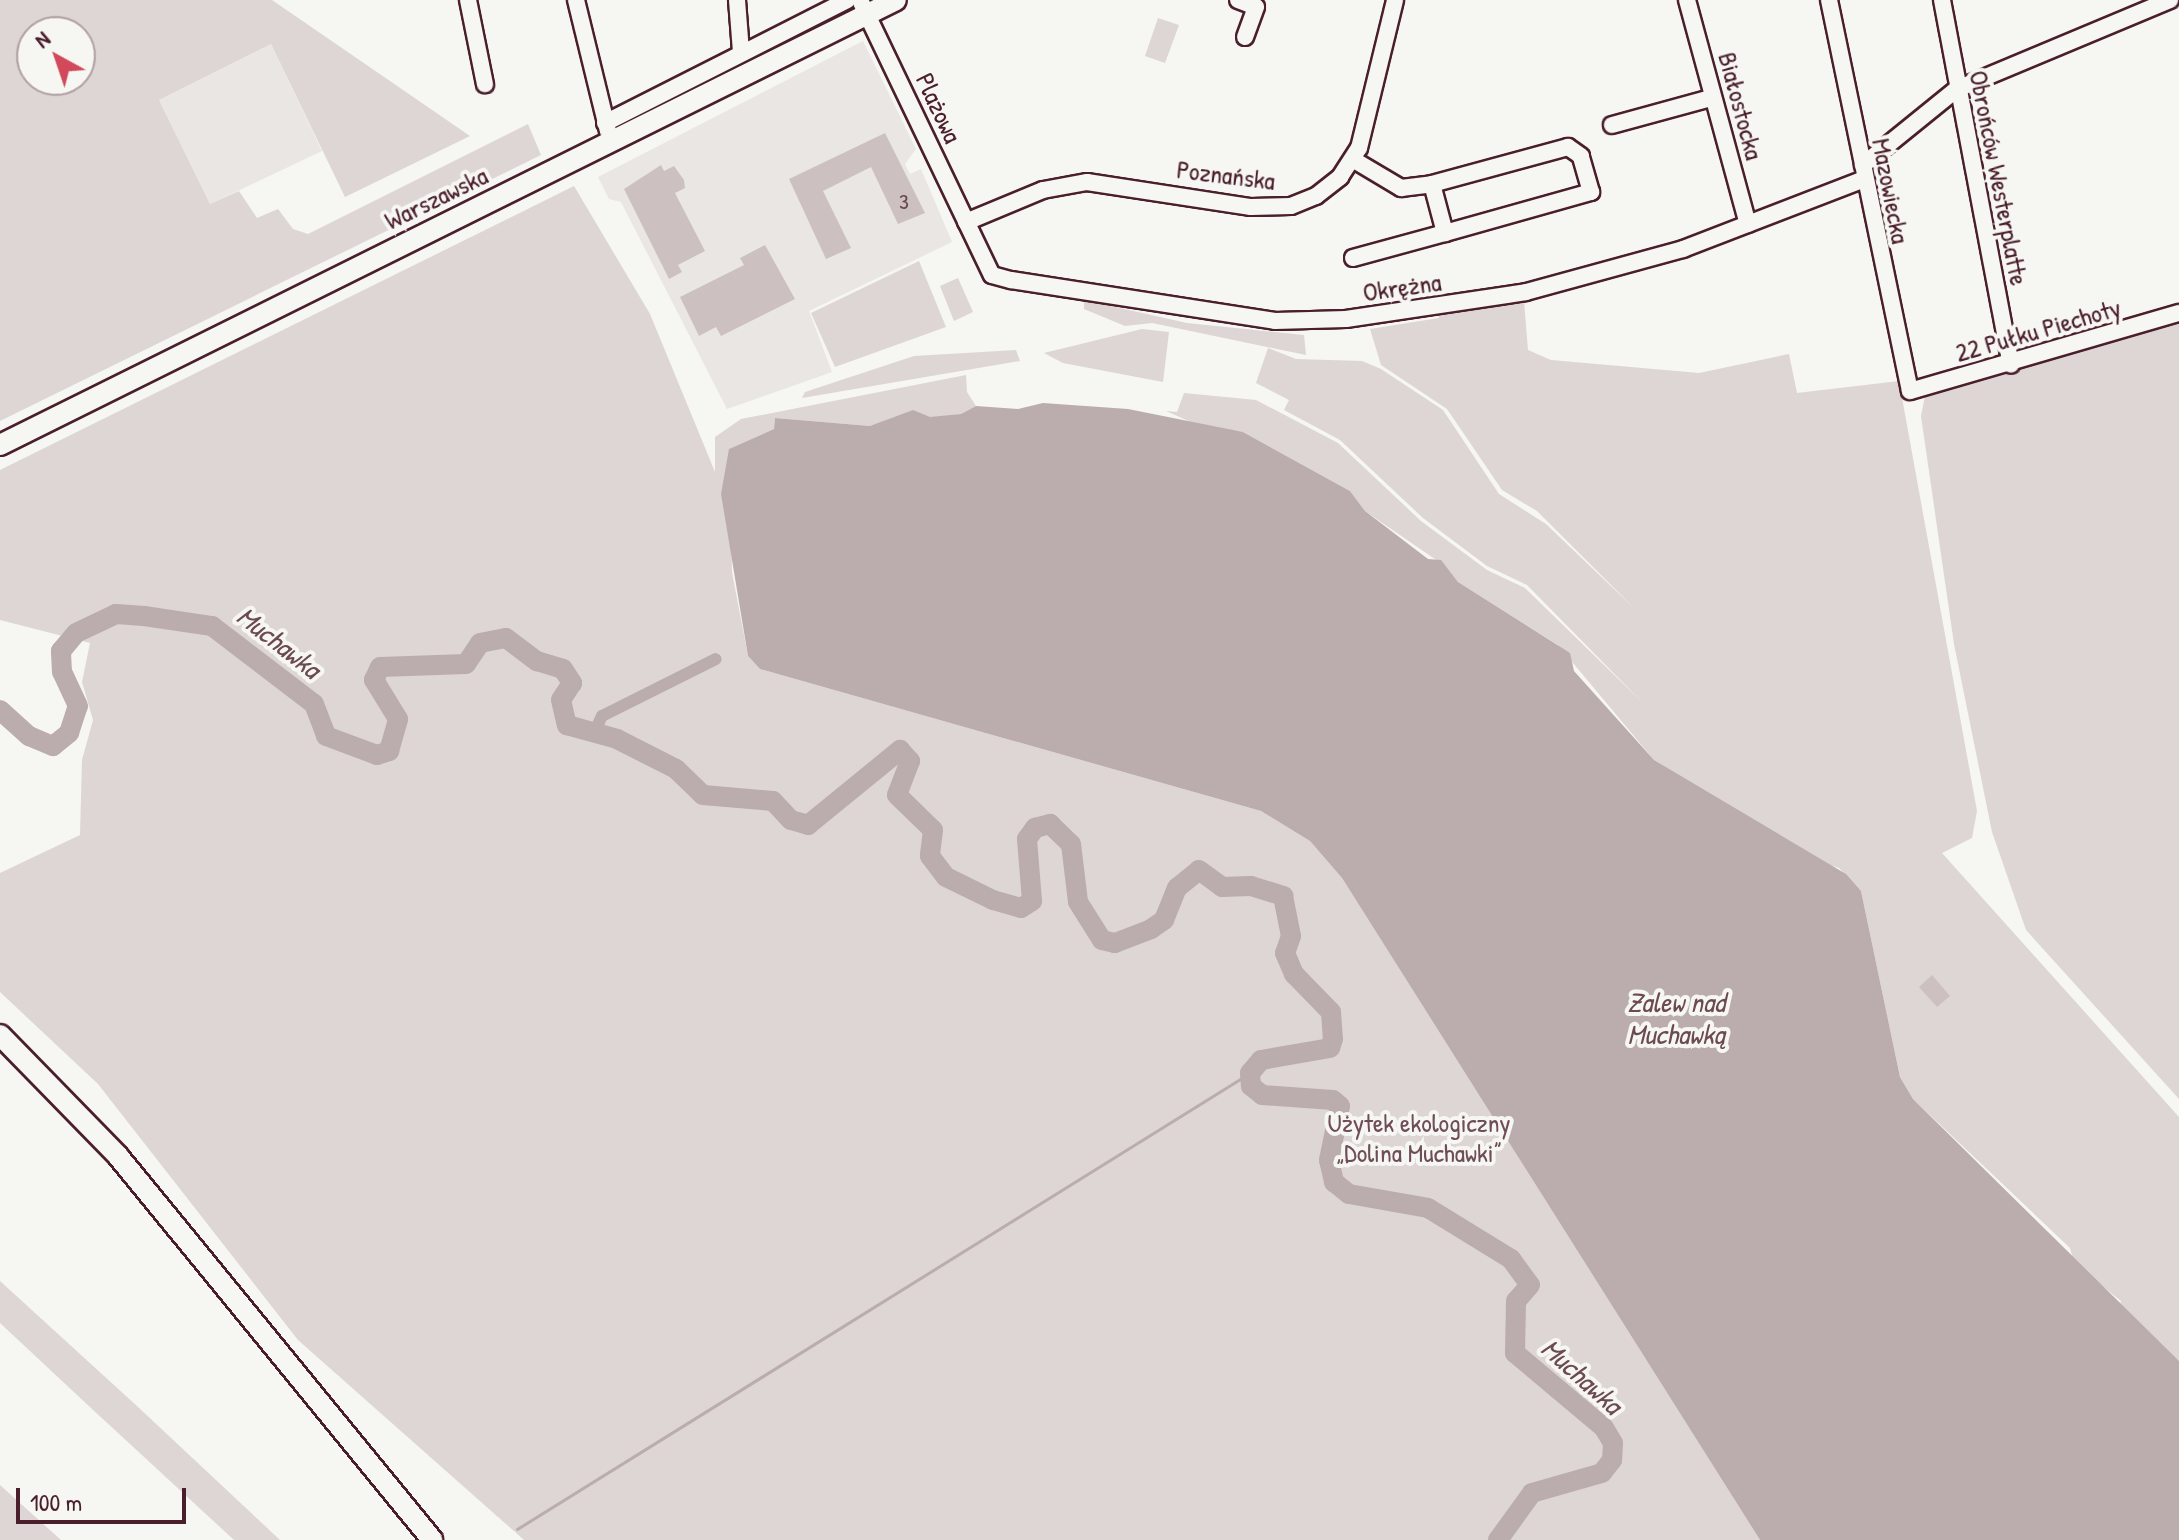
<!DOCTYPE html>
<meta charset="utf-8">
<style>
body{margin:0}
#map{position:relative;width:2179px;height:1540px;overflow:hidden;background:#f6f6f2;font-family:"Patrick Hand",sans-serif}
div>[style]{position:absolute}
.built>*{inset:0;background:#e9e6e3}
.green>*{inset:0;background:#ddd6d5}
.water>*{inset:0;background:#bbadae}
.stream>*{height:3px;margin:-1.5px;padding:0 1.5px;transform-origin:1.5px;border-radius:1.5px;background:#bbadae}
.canal>*{height:12px;margin:-6px;padding:0 6px;transform-origin:6px;border-radius:6px;background:#bbadae}
.river>*{height:20px;margin:-10px;padding:0 10px;transform-origin:10px;border-radius:10px;background:#bbadae}
.building>*{inset:0;background:#ccc1c0}
.roads{filter:drop-shadow(2px 0 #4a1f2b) drop-shadow(-2px 0 #4a1f2b) drop-shadow(0 2px #4a1f2b) drop-shadow(0 -2px #4a1f2b)}
.minor>*{height:16px;margin:-8px;padding:0 8px;transform-origin:8px;border-radius:8px;background:#f6f6f2}
.major>*{height:20px;margin:-10px;padding:0 10px;transform-origin:10px;border-radius:10px;background:#f6f6f2}
span{translate:-50% -50%;white-space:nowrap;text-align:center;line-height:1.15;-webkit-text-stroke:8px #f6f6f2;paint-order:stroke}
.number-label{font-size:22px;color:#6a4850}
.number-label span{-webkit-text-stroke-width:0}
.street-label{font-size:26px;color:#4a1f2b}
.park-label{font-size:26px;color:#6f4d56}
.water-label{font-size:28px;color:#6c4a52;font-style:italic}
.north{position:absolute;left:16px;top:16px;width:80px;height:80px;box-sizing:border-box;background:#f6f6f2;border:2px solid #b1a0a2;border-radius:50%;rotate:320deg;font-size:22px;font-weight:700;line-height:32px;text-align:center;color:#4a1f2b}
.north::after{content:'';display:block;margin:auto;width:28px;height:36px;background:#d1495b;clip-path:polygon(50% 0,100% 100%,50% 72%,0 100%)}
.scale{position:absolute;left:16px;top:1488px;width:170px;height:36px;box-sizing:border-box;border:4px solid #4a1f2b;border-top:0;padding-left:10px;font-size:24px;line-height:28px;white-space:nowrap;color:#4a1f2b;-webkit-text-stroke:6px #f6f6f2;paint-order:stroke}
</style>
<div id="map">
<div class="built">
<i style="clip-path:polygon(863px 41px,916px 149px,905px 164px,910px 174px,921px 169px,952px 242px,809px 311px,832px 372px,727px 409px,621px 202px,609px 199px,598px 177px)"></i>
<i style="clip-path:polygon(271px 44px,322px 151px,210px 204px,159px 100px)"></i>
</div>
<div class="green">
<i style="clip-path:polygon(evenodd,0 0,272px 0,470px 136px,345px 197px,271px 44px,159px 100px,210px 204px,239px 191px,257px 218px,278px 209px,293px 229px,308px 234px,528px 124px,541px 155px,0 421px,0 0,80px 32px,80px 80px,32px 80px,32px 32px,80px 32px)"></i>
<i style="clip-path:polygon(1158px 18px,1179px 25px,1165px 63px,1145px 56px)"></i>
<i style="clip-path:polygon(574px 186px,650px 314px,715px 472px,715px 437px,741px 419px,966px 375px,967px 392px,976px 406px,961px 414px,870px 426px,775px 418px,774px 429px,729px 449px,732px 572px,748px 656px,760px 669px,1261px 811px,1310px 841px,1342px 878px,1760px 1540px,524px 1540px,298px 1340px,98px 1084px,0 992px,0 873px,80px 835px,82px 760px,93px 720px,82px 682px,90px 643px,0 620px,0 470px)"></i>
<i style="clip-path:polygon(919px 261px,946px 327px,835px 367px,811px 313px)"></i>
<i style="clip-path:polygon(958px 278px,973px 312px,954px 321px,940px 286px)"></i>
<i style="clip-path:polygon(1084px 300px,1187px 323px,1304px 335px,1306px 355px,1152px 323px,1125px 326px,1084px 309px)"></i>
<i style="clip-path:polygon(1524px 301px,1528px 350px,1551px 360px,1699px 373px,1789px 354px,1797px 393px,1899px 381px,1977px 811px,1972px 838px,1942px 853px,2179px 1117px,2179px 1361px,2119px 1309px,2121px 1301px,2074px 1263px,2070px 1248px,1913px 1099px,1900px 1077px,1861px 891px,1839px 868px,1814px 860px,1654px 760px,1558px 645px,1458px 582px,1445px 566px,1365px 511px,1350px 491px,1243px 432px,1202px 427px,1166px 411px,1177px 412px,1184px 393px,1256px 400px,1338px 443px,1421px 521px,1487px 570px,1525px 588px,1642px 702px,1527px 585px,1487px 566px,1423px 518px,1340px 440px,1284px 410px,1289px 400px,1256px 383px,1268px 348px,1296px 359px,1362px 361px,1381px 369px,1443px 410px,1499px 494px,1546px 524px,1636px 610px,1537px 511px,1502px 490px,1447px 409px,1381px 365px,1370px 329px,1439px 318px,1438px 311px)"></i>
<i style="clip-path:polygon(2179px 320px,2179px 1099px,2026px 930px,1992px 832px,1954px 644px,1921px 416px,1925px 396px)"></i>
<i style="clip-path:polygon(1142px 329px,1169px 332px,1163px 382px,1063px 363px,1044px 353px)"></i>
<i style="clip-path:polygon(1016px 350px,1020px 361px,802px 398px,805px 392px,914px 356px)"></i>
<i style="clip-path:polygon(0 1281px,138px 1407px,280px 1540px,234px 1540px,91px 1408px,0 1323px)"></i>
<i style="clip-path:polygon(0 1485px,61px 1540px,0 1540px)"></i>
</div>
<div class="water">
<i style="clip-path:polygon(1043px 403px,1128px 409px,1243px 432px,1350px 491px,1365px 511px,1428px 559px,1441px 560px,1458px 582px,1570px 653px,1574px 671px,1654px 760px,1846px 874px,1861px 891px,1900px 1077px,1913px 1099px,2179px 1361px,2179px 1540px,1760px 1540px,1342px 878px,1310px 841px,1261px 811px,760px 669px,748px 656px,721px 494px,729px 449px,774px 429px,775px 418px,870px 426px,913px 410px,930px 417px,961px 414px,976px 406px,1018px 409px)"></i>
</div>
<div class="stream">
<i style="left:517px;top:1529px;width:863px;rotate:-31.89deg"></i>
</div>
<div class="canal">
<i style="left:594px;top:733px;width:19px;rotate:-65deg"></i>
<i style="left:602px;top:716px;width:127px;rotate:-26.6deg"></i>
</div>
<div class="river">
<i style="left:0;top:710px;width:39px;rotate:42deg"></i>
<i style="left:29px;top:736px;width:26px;rotate:23deg"></i>
<i style="left:53px;top:746px;width:21px;rotate:-39deg"></i>
<i style="left:69px;top:733px;width:28px;rotate:-72deg"></i>
<i style="left:78px;top:706px;width:38px;rotate:-115deg"></i>
<i style="left:62px;top:672px;width:21px;rotate:-93deg"></i>
<i style="left:61px;top:651px;width:23px;rotate:-50deg"></i>
<i style="left:76px;top:633px;width:44px;rotate:-25.4deg"></i>
<i style="left:116px;top:614px;width:28px;rotate:4deg"></i>
<i style="left:144px;top:616px;width:69px;rotate:8.4deg"></i>
<i style="left:212px;top:626px;width:128px;rotate:37.4deg"></i>
<i style="left:314px;top:704px;width:34px;rotate:69deg"></i>
<i style="left:326px;top:736px;width:54px;rotate:20.4deg"></i>
<i style="left:377px;top:755px;width:13px;rotate:-18deg"></i>
<i style="left:389px;top:751px;width:33px;rotate:-74deg"></i>
<i style="left:398px;top:719px;width:46px;rotate:-121.6deg"></i>
<i style="left:374px;top:680px;width:14px;rotate:-65deg"></i>
<i style="left:380px;top:667px;width:86px;rotate:-2deg"></i>
<i style="left:466px;top:664px;width:25px;rotate:-56deg"></i>
<i style="left:480px;top:643px;width:26px;rotate:-11deg"></i>
<i style="left:506px;top:638px;width:39px;rotate:37deg"></i>
<i style="left:537px;top:661px;width:27px;rotate:17deg"></i>
<i style="left:563px;top:669px;width:17px;rotate:57deg"></i>
<i style="left:572px;top:683px;width:20px;rotate:123deg"></i>
<i style="left:561px;top:700px;width:26px;rotate:77deg"></i>
<i style="left:567px;top:725px;width:52px;rotate:15.6deg"></i>
<i style="left:617px;top:739px;width:66px;rotate:27deg"></i>
<i style="left:676px;top:769px;width:37px;rotate:44deg"></i>
<i style="left:703px;top:795px;width:70px;rotate:4.9deg"></i>
<i style="left:773px;top:801px;width:26px;rotate:47deg"></i>
<i style="left:791px;top:820px;width:18px;rotate:16deg"></i>
<i style="left:808px;top:825px;width:119px;rotate:-39.2deg"></i>
<i style="left:900px;top:750px;width:15px;rotate:48deg"></i>
<i style="left:910px;top:761px;width:36px;rotate:111deg"></i>
<i style="left:897px;top:795px;width:50px;rotate:44.2deg"></i>
<i style="left:933px;top:830px;width:26px;rotate:97deg"></i>
<i style="left:930px;top:856px;width:26px;rotate:53deg"></i>
<i style="left:946px;top:877px;width:52px;rotate:26.1deg"></i>
<i style="left:993px;top:900px;width:29px;rotate:16deg"></i>
<i style="left:1021px;top:908px;width:13px;rotate:-32deg"></i>
<i style="left:1032px;top:901px;width:62px;rotate:-94.6deg"></i>
<i style="left:1027px;top:839px;width:14px;rotate:-54deg"></i>
<i style="left:1035px;top:828px;width:16px;rotate:-15deg"></i>
<i style="left:1050px;top:824px;width:29px;rotate:44deg"></i>
<i style="left:1071px;top:844px;width:58px;rotate:83.1deg"></i>
<i style="left:1078px;top:902px;width:45px;rotate:57.7deg"></i>
<i style="left:1102px;top:940px;width:13px;rotate:13deg"></i>
<i style="left:1115px;top:943px;width:39px;rotate:-21deg"></i>
<i style="left:1151px;top:929px;width:16px;rotate:-35deg"></i>
<i style="left:1164px;top:920px;width:35px;rotate:-68deg"></i>
<i style="left:1177px;top:888px;width:28px;rotate:-39deg"></i>
<i style="left:1199px;top:870px;width:29px;rotate:36deg"></i>
<i style="left:1222px;top:887px;width:29px;rotate:-2deg"></i>
<i style="left:1251px;top:886px;width:34px;rotate:17deg"></i>
<i style="left:1283px;top:896px;width:41px;rotate:78.7deg"></i>
<i style="left:1291px;top:936px;width:18px;rotate:109deg"></i>
<i style="left:1285px;top:953px;width:23px;rotate:67deg"></i>
<i style="left:1294px;top:974px;width:53px;rotate:45.8deg"></i>
<i style="left:1331px;top:1012px;width:27px;rotate:86deg"></i>
<i style="left:1333px;top:1039px;width:9px;rotate:108deg"></i>
<i style="left:1330px;top:1048px;width:70px;rotate:170.1deg"></i>
<i style="left:1261px;top:1060px;width:17px;rotate:130deg"></i>
<i style="left:1250px;top:1073px;width:13px;rotate:86deg"></i>
<i style="left:1251px;top:1086px;width:14px;rotate:39deg"></i>
<i style="left:1262px;top:1095px;width:71px;rotate:4deg"></i>
<i style="left:1333px;top:1100px;width:9px;rotate:41deg"></i>
<i style="left:1340px;top:1106px;width:55px;rotate:101.5deg"></i>
<i style="left:1329px;top:1160px;width:23px;rotate:77deg"></i>
<i style="left:1334px;top:1182px;width:19px;rotate:39deg"></i>
<i style="left:1349px;top:1194px;width:80px;rotate:10deg"></i>
<i style="left:1428px;top:1208px;width:97px;rotate:31.6deg"></i>
<i style="left:1511px;top:1259px;width:32px;rotate:54deg"></i>
<i style="left:1530px;top:1285px;width:21px;rotate:131deg"></i>
<i style="left:1516px;top:1301px;width:52px;rotate:91.1deg"></i>
<i style="left:1515px;top:1353px;width:116px;rotate:40.1deg"></i>
<i style="left:1604px;top:1428px;width:17px;rotate:59deg"></i>
<i style="left:1613px;top:1443px;width:17px;rotate:93deg"></i>
<i style="left:1612px;top:1460px;width:16px;rotate:128deg"></i>
<i style="left:1602px;top:1473px;width:73px;rotate:164.1deg"></i>
<i style="left:1532px;top:1493px;width:58px;rotate:125.9deg"></i>
</div>
<div class="building">
<i style="clip-path:polygon(885px 133px,925px 213px,898px 224px,871px 167px,823px 191px,851px 248px,826px 259px,789px 179px)"></i>
<i style="clip-path:polygon(661px 165px,664px 171px,674px 166px,684px 180px,685px 188px,675px 193px,705px 251px,678px 265px,682px 272px,669px 279px,624px 189px)"></i>
<i style="clip-path:polygon(765px 245px,795px 299px,721px 336px,716px 327px,699px 336px,680px 297px,744px 265px,740px 258px)"></i>
<i style="clip-path:polygon(1932px 975px,1950px 996px,1937px 1007px,1919px 987px)"></i>
</div>
<div class="roads">
<div class="minor">
<i style="left:468px;top:0;width:86px;rotate:78.6deg"></i>
<i style="left:576px;top:0;width:135px;rotate:76.3deg"></i>
<i style="left:737px;top:0;width:52px;rotate:85.6deg"></i>
<i style="left:860px;top:0;width:305px;rotate:64.4deg"></i>
<i style="left:992px;top:275px;width:20px;rotate:15deg"></i>
<i style="left:1011px;top:280px;width:267px;rotate:8.8deg"></i>
<i style="left:1275px;top:321px;width:71px;rotate:-1.6deg"></i>
<i style="left:1346px;top:319px;width:182px;rotate:-8.5deg"></i>
<i style="left:1526px;top:292px;width:163px;rotate:-15.3deg"></i>
<i style="left:1683px;top:249px;width:192px;rotate:-21.1deg"></i>
<i style="left:1238px;top:0;width:19px;rotate:21deg"></i>
<i style="left:1256px;top:7px;width:32px;rotate:110deg"></i>
<i style="left:1687px;top:0;width:232px;rotate:74.8deg"></i>
<i style="left:1829px;top:0;width:399px;rotate:78.3deg"></i>
<i style="left:1910px;top:391px;width:280px;rotate:-16.2deg"></i>
<i style="left:1942px;top:0;width:371px;rotate:79.3deg"></i>
<i style="left:605px;top:123px;width:271px;rotate:-26.9deg"></i>
<i style="left:1612px;top:125px;width:103px;rotate:-15.3deg"></i>
<i style="left:1354px;top:160px;width:55px;rotate:30.8deg"></i>
<i style="left:1401px;top:188px;width:31px;rotate:-7deg"></i>
<i style="left:1432px;top:184px;width:51px;rotate:75.1deg"></i>
<i style="left:1445px;top:233px;width:152px;rotate:-15.7deg"></i>
<i style="left:1591px;top:192px;width:37px;rotate:-106deg"></i>
<i style="left:1581px;top:156px;width:16px;rotate:-145deg"></i>
<i style="left:1568px;top:147px;width:141px;rotate:164.8deg"></i>
<i style="left:1863px;top:165px;width:121px;rotate:-39deg"></i>
<i style="left:1957px;top:89px;width:231px;rotate:-22.7deg"></i>
<i style="left:966px;top:222px;width:83px;rotate:-22.6deg"></i>
<i style="left:1043px;top:190px;width:45px;rotate:-10.3deg"></i>
<i style="left:1087px;top:182px;width:166px;rotate:8.7deg"></i>
<i style="left:1251px;top:207px;width:40px;rotate:-1.4deg"></i>
<i style="left:1291px;top:206px;width:27px;rotate:-22deg"></i>
<i style="left:1316px;top:196px;width:31px;rotate:-38deg"></i>
<i style="left:1340px;top:177px;width:35px;rotate:-57deg"></i>
<i style="left:1359px;top:148px;width:152px;rotate:-76.3deg"></i>
<i style="left:1353px;top:258px;width:95px;rotate:-15.2deg"></i>
</div>
<div class="major">
<i style="left:0;top:445px;width:1000px;rotate:-26.41deg"></i>
<i style="left:0;top:1035px;width:169px;rotate:45.7deg"></i>
<i style="left:118px;top:1156px;width:496px;rotate:50.7deg"></i>
</div>
</div>
<div class="number-label">
<span style="left:904px;top:202px">3</span>
</div>
<div class="street-label">
<span style="left:1741px;top:106px;rotate:75deg">Białostocka</span>
<span style="left:939px;top:108px;rotate:65deg">Plażowa</span>
<span style="left:1226px;top:175px;rotate:7deg">Poznańska</span>
<span style="left:1999px;top:178px;rotate:79deg">Obrońców Westerplatte</span>
<span style="left:1891px;top:191px;rotate:79deg">Mazowiecka</span>
<span style="left:436px;top:198px;rotate:-26deg">Warszawska</span>
<span style="left:1402px;top:287px;rotate:-8deg">Okrężna</span>
<span style="left:2038px;top:330px;rotate:-16deg">22 Pułku Piechoty</span>
</div>
<div class="park-label">
<span style="left:1419px;top:1138px">Użytek ekologiczny<br>„Dolina Muchawki”</span>
</div>
<div class="water-label">
<span style="left:279px;top:642px;rotate:38deg">Muchawka</span>
<span style="left:1676px;top:1018px">Zalew nad<br>Muchawką</span>
<span style="left:1582px;top:1376px;rotate:42deg">Muchawka</span>
</div>
<div class="north">N</div>
<div class="scale">100 m</div>
</div>
